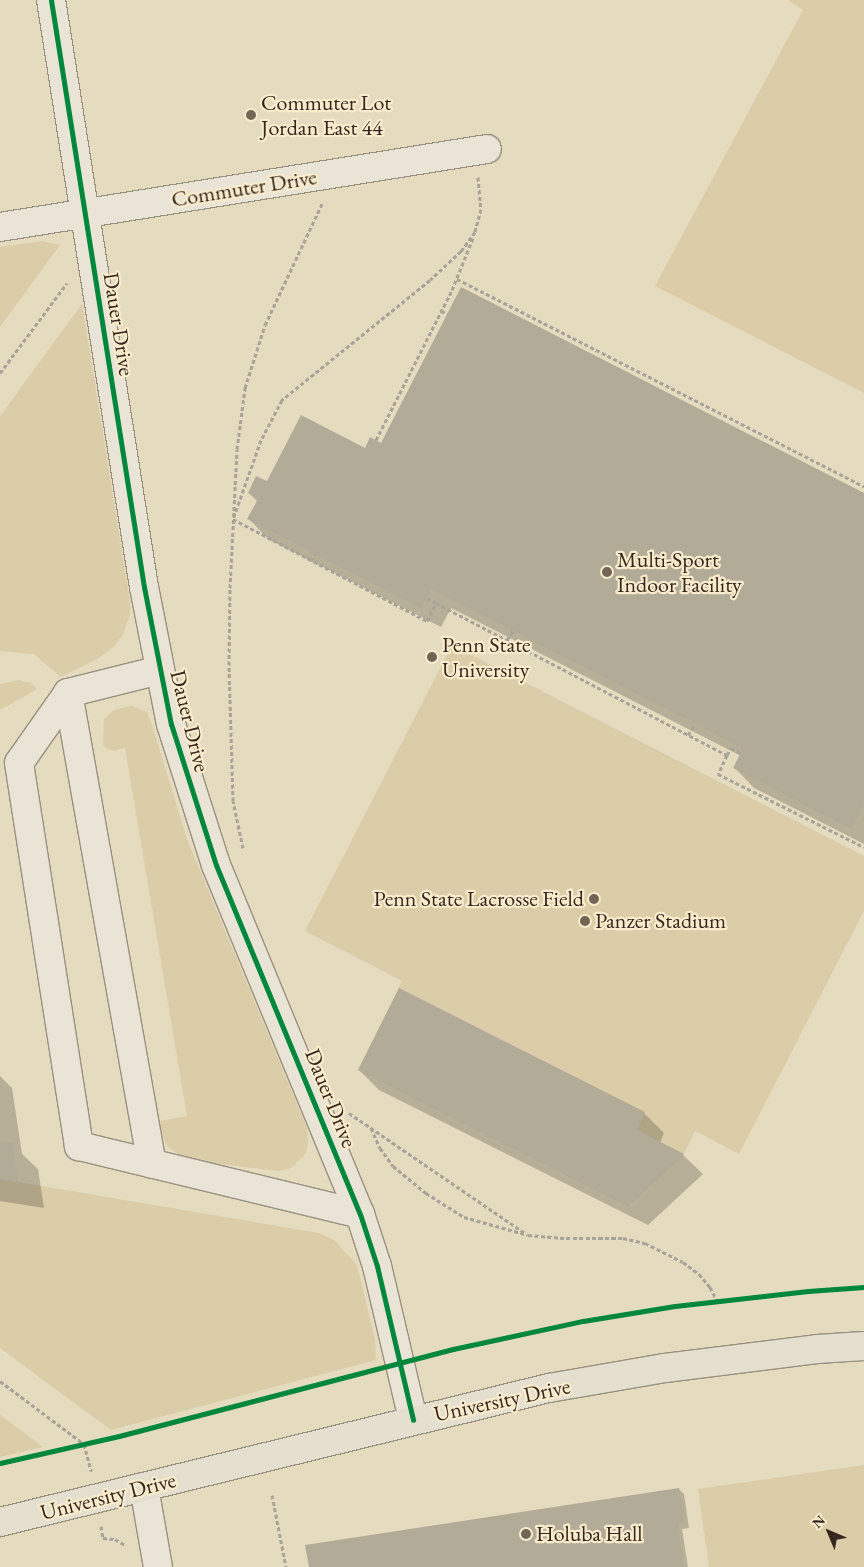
<!DOCTYPE html>
<style>
body{margin:0}
#map{position:relative;width:864px;height:1567px;overflow:hidden;background:#e5dbbf;font-family:"EB Garamond",serif}
div>[style]{position:absolute}
.green>*{inset:0;background:#dccda9}
.shadow>*{inset:0;background:#0003}
.building>*{inset:0;background:#b2ab98}
.path>*{height:3px;margin-top:-1.5px;transform-origin:0;background:repeating-linear-gradient(90deg,#a9a499 0 4px,transparent 0 6.5px)}
.roads{filter:drop-shadow(1px 0 #999180) drop-shadow(-1px 0 #999180) drop-shadow(0 1px #999180) drop-shadow(0 -1px #999180)}
.minor>*{height:28px;margin:-14px;padding:0 14px;transform-origin:14px;border-radius:14px;background:#e9e4d6}
.major>*{height:28px;margin:-14px;padding:0 14px;transform-origin:14px;border-radius:14px;background:#e5dfcf}
.cycleway>*{height:5px;margin:-2.5px;padding:0 2.5px;transform-origin:2.5px;border-radius:2.5px;background:#00873e}
.dots>*{width:14px;height:14px;translate:-50% -50%;box-sizing:border-box;border:2px solid #f8eccc;border-radius:50%}
span{translate:-50% -50%;white-space:nowrap;text-align:center;line-height:1.15;-webkit-text-stroke:4.5px #f8eccc;paint-order:stroke}
.poi-label{font-size:22px;color:#35261e}
.left{translate:0 -50%;text-align:left}
.right{translate:-100% -50%;text-align:right}
.street-label{font-size:22px;color:#35261e}
.north{position:absolute;left:804px;top:1507px;width:50px;height:50px;-webkit-text-stroke:4px #f8eccc;paint-order:stroke;rotate:315deg;font-size:14px;font-weight:700;line-height:20px;text-align:center;color:#35261e}
.north::after{content:'';display:block;margin:auto;width:18px;height:22px;background:#35261e;clip-path:polygon(50% 0,100% 100%,50% 72%,0 100%)}
</style>
<div id="map">
<div class="green">
<i style="clip-path:polygon(788px 0,864px 0,864px 393px,655px 286px,803px 10px)"></i>
<i style="clip-path:polygon(42px 241px,60px 245px,0 327px,0 247px)"></i>
<i style="clip-path:polygon(82px 304px,130px 601px,130px 614px,123px 635px,113px 647px,99px 658px,61px 677px,34px 654px,0 651px,0 416px)"></i>
<i style="clip-path:polygon(452px 645px,864px 856px,864px 911px,739px 1154px,695px 1131px,684px 1154px,628px 1206px,358px 1070px,402px 981px,305px 931px)"></i>
<i style="clip-path:polygon(19px 680px,31px 683px,37px 689px,0 710px,0 684px)"></i>
<i style="clip-path:polygon(131px 706px,147px 712px,152px 725px,187px 839px,307px 1128px,308px 1142px,306px 1153px,291px 1168px,278px 1171px,187px 1160px,168px 1147px,162px 1135px,160px 1121px,187px 1116px,125px 748px,114px 751px,106px 748px,103px 744px,104px 719px,114px 710px)"></i>
<i style="clip-path:polygon(0 1179px,319px 1233px,334px 1240px,357px 1265px,375px 1339px,376px 1360px,111px 1430px,0 1348px)"></i>
<i style="clip-path:polygon(0 1415px,43px 1447px,0 1457px)"></i>
<i style="clip-path:polygon(864px 1465px,864px 1567px,709px 1567px,698px 1489px)"></i>
</div>
<div class="shadow">
<i style="clip-path:polygon(382px 445px,864px 495px,864px 844px,754px 788px,735px 768px,741px 756px,451px 608px,441px 627px,268px 539px,249px 519px,258px 502px,249px 493px,267px 483px)"></i>
<i style="clip-path:polygon(400px 990px,644px 1113px,664px 1133px,660px 1143px,683px 1155px,703px 1174px,648px 1225px,379px 1090px,359px 1070px)"></i>
<i style="clip-path:polygon(0 1076px,12px 1088px,22px 1154px,38px 1169px,44px 1208px,0 1201px)"></i>
<i style="clip-path:polygon(679px 1489px,684px 1494px,689px 1528px,682px 1529px,688px 1567px,310px 1567px)"></i>
</div>
<div class="building">
<i style="clip-path:polygon(461px 287px,864px 493px,864px 804px,851px 829px,733px 768px,743px 748px,431px 589px,421px 608px,247px 519px,258px 499px,248px 493px,256px 476px,267px 481px,301px 415px,365px 448px,370px 437px,381px 443px)"></i>
<i style="clip-path:polygon(399px 988px,645px 1112px,637px 1130px,684px 1154px,628px 1206px,358px 1070px)"></i>
<i style="clip-path:polygon(12px 1142px,18px 1182px,0 1180px,0 1143px)"></i>
<i style="clip-path:polygon(679px 1488px,684px 1523px,678px 1524px,684px 1567px,309px 1567px,305px 1545px)"></i>
</div>
<div class="path">
<i style="left:478px;top:177px;width:32px;rotate:85deg"></i>
<i style="left:481px;top:209px;width:24px;rotate:105deg"></i>
<i style="left:475px;top:232px;width:24px;rotate:126deg"></i>
<i style="left:461px;top:251px;width:42px;rotate:136.9deg"></i>
<i style="left:430px;top:280px;width:191px;rotate:141deg"></i>
<i style="left:282px;top:400px;width:45px;rotate:117.7deg"></i>
<i style="left:261px;top:440px;width:84px;rotate:109.5deg"></i>
<i style="left:233px;top:519px;width:219px;rotate:27.7deg"></i>
<i style="left:427px;top:621px;width:20px;rotate:-63deg"></i>
<i style="left:436px;top:603px;width:328px;rotate:27.6deg"></i>
<i style="left:727px;top:755px;width:21px;rotate:115deg"></i>
<i style="left:718px;top:774px;width:163px;rotate:26.6deg"></i>
<i style="left:457px;top:279px;width:457px;rotate:27deg"></i>
<i style="left:441px;top:311px;width:8px;rotate:23deg"></i>
<i style="left:0;top:373px;width:112px;rotate:-53.3deg"></i>
<i style="left:376px;top:440px;width:168px;rotate:-63.1deg"></i>
<i style="left:452px;top:290px;width:56px;rotate:-68deg"></i>
<i style="left:311px;top:561px;width:8px;rotate:-60deg"></i>
<i style="left:427px;top:598px;width:10px;rotate:29deg"></i>
<i style="left:507px;top:640px;width:11px;rotate:-56deg"></i>
<i style="left:688px;top:735px;width:13px;rotate:-58deg"></i>
<i style="left:727px;top:755px;width:8px;rotate:-60deg"></i>
<i style="left:731px;top:748px;width:11px;rotate:27deg"></i>
<i style="left:243px;top:848px;width:48px;rotate:-102deg"></i>
<i style="left:233px;top:801px;width:136px;rotate:-91.7deg"></i>
<i style="left:229px;top:665px;width:77px;rotate:-89.3deg"></i>
<i style="left:230px;top:588px;width:139px;rotate:-87.1deg"></i>
<i style="left:237px;top:449px;width:62px;rotate:-82.5deg"></i>
<i style="left:245px;top:388px;width:66px;rotate:-72.4deg"></i>
<i style="left:265px;top:325px;width:134px;rotate:-64.8deg"></i>
<i style="left:349px;top:1113px;width:213px;rotate:34.3deg"></i>
<i style="left:371px;top:1128px;width:22px;rotate:66deg"></i>
<i style="left:380px;top:1148px;width:22px;rotate:54deg"></i>
<i style="left:393px;top:1166px;width:43px;rotate:39.3deg"></i>
<i style="left:426px;top:1193px;width:45px;rotate:32.3deg"></i>
<i style="left:464px;top:1217px;width:66px;rotate:15.7deg"></i>
<i style="left:528px;top:1235px;width:38px;rotate:5deg"></i>
<i style="left:566px;top:1238px;width:57px"></i>
<i style="left:623px;top:1238px;width:23px;rotate:13deg"></i>
<i style="left:645px;top:1243px;width:42px;rotate:26.6deg"></i>
<i style="left:683px;top:1262px;width:20px;rotate:37deg"></i>
<i style="left:699px;top:1274px;width:17px;rotate:50deg"></i>
<i style="left:710px;top:1287px;width:16px;rotate:63deg"></i>
<i style="left:0;top:1381px;width:105px;rotate:36.9deg"></i>
<i style="left:84px;top:1444px;width:28px;rotate:75deg"></i>
<i style="left:272px;top:1495px;width:73px;rotate:79deg"></i>
<i style="left:101px;top:1526px;width:12px;rotate:81deg"></i>
<i style="left:103px;top:1538px;width:12px;rotate:5deg"></i>
<i style="left:115px;top:1539px;width:12px;rotate:31deg"></i>
</div>
<div class="roads">
<div class="minor">
<i style="left:51px;top:0;width:594px;rotate:81deg"></i>
<i style="left:144px;top:587px;width:140px;rotate:78.9deg"></i>
<i style="left:171px;top:724px;width:148px;rotate:72.3deg"></i>
<i style="left:216px;top:865px;width:378px;rotate:67.6deg"></i>
<i style="left:360px;top:1214px;width:55px;rotate:71.9deg"></i>
<i style="left:377px;top:1266px;width:158px;rotate:76.8deg"></i>
<i style="left:0;top:227px;width:493px;rotate:-9.1deg"></i>
<i style="left:160px;top:670px;width:95px;rotate:166deg"></i>
<i style="left:68px;top:693px;width:85px;rotate:125deg"></i>
<i style="left:19px;top:763px;width:388px;rotate:81.1deg"></i>
<i style="left:79px;top:1146px;width:289px;rotate:13.6deg"></i>
<i style="left:68px;top:693px;width:478px;rotate:79.9deg"></i>
<i style="left:144px;top:1487px;width:81px;rotate:80.1deg"></i>
</div>
<div class="major">
<i style="left:0;top:1522px;width:565px;rotate:-13.72deg"></i>
<i style="left:549px;top:1388px;width:118px;rotate:-9.8deg"></i>
<i style="left:665px;top:1368px;width:153px;rotate:-7.1deg"></i>
<i style="left:817px;top:1349px;width:47px;rotate:-3.7deg"></i>
</div>
</div>
<div class="cycleway">
<i style="left:51px;top:0;width:594px;rotate:81deg"></i>
<i style="left:144px;top:587px;width:140px;rotate:78.9deg"></i>
<i style="left:171px;top:724px;width:148px;rotate:72.3deg"></i>
<i style="left:216px;top:865px;width:378px;rotate:67.6deg"></i>
<i style="left:360px;top:1214px;width:55px;rotate:71.9deg"></i>
<i style="left:377px;top:1266px;width:158px;rotate:76.8deg"></i>
<i style="left:0;top:1463px;width:122px;rotate:-12.8deg"></i>
<i style="left:119px;top:1436px;width:345px;rotate:-14.6deg"></i>
<i style="left:453px;top:1349px;width:133px;rotate:-12.2deg"></i>
<i style="left:583px;top:1321px;width:93px;rotate:-9.3deg"></i>
<i style="left:675px;top:1306px;width:134px;rotate:-6.4deg"></i>
<i style="left:808px;top:1291px;width:56px;rotate:-4.1deg"></i>
</div>
<div class="dots">
<i style="left:251px;top:115px;background:#736556"></i>
<i style="left:607px;top:572px;background:#736556"></i>
<i style="left:432px;top:657px;background:#736556"></i>
<i style="left:594px;top:899px;background:#736556"></i>
<i style="left:585px;top:921px;background:#736556"></i>
<i style="left:526px;top:1534px;background:#736556"></i>
</div>
<div class="poi-label">
<span class="left" style="left:261px;top:115px">Commuter Lot<br>Jordan East 44</span>
<span class="left" style="left:617px;top:572px">Multi-Sport<br>Indoor Facility</span>
<span class="left" style="left:442px;top:657px">Penn State<br>University</span>
<span class="right" style="left:584px;top:899px">Penn State Lacrosse Field</span>
<span class="left" style="left:595px;top:921px">Panzer Stadium</span>
<span class="left" style="left:536px;top:1534px">Holuba Hall</span>
</div>
<div class="street-label">
<span style="left:244px;top:188px;rotate:-9deg">Commuter Drive</span>
<span style="left:119px;top:324px;rotate:81deg">Dauer Drive</span>
<span style="left:190px;top:721px;rotate:76deg">Dauer Drive</span>
<span style="left:331px;top:1098px;rotate:68deg">Dauer Drive</span>
<span style="left:502px;top:1400px;rotate:-12deg">University Drive</span>
<span style="left:108px;top:1496px;rotate:-14deg">University Drive</span>
</div>
<div class="north">N</div>
</div>
